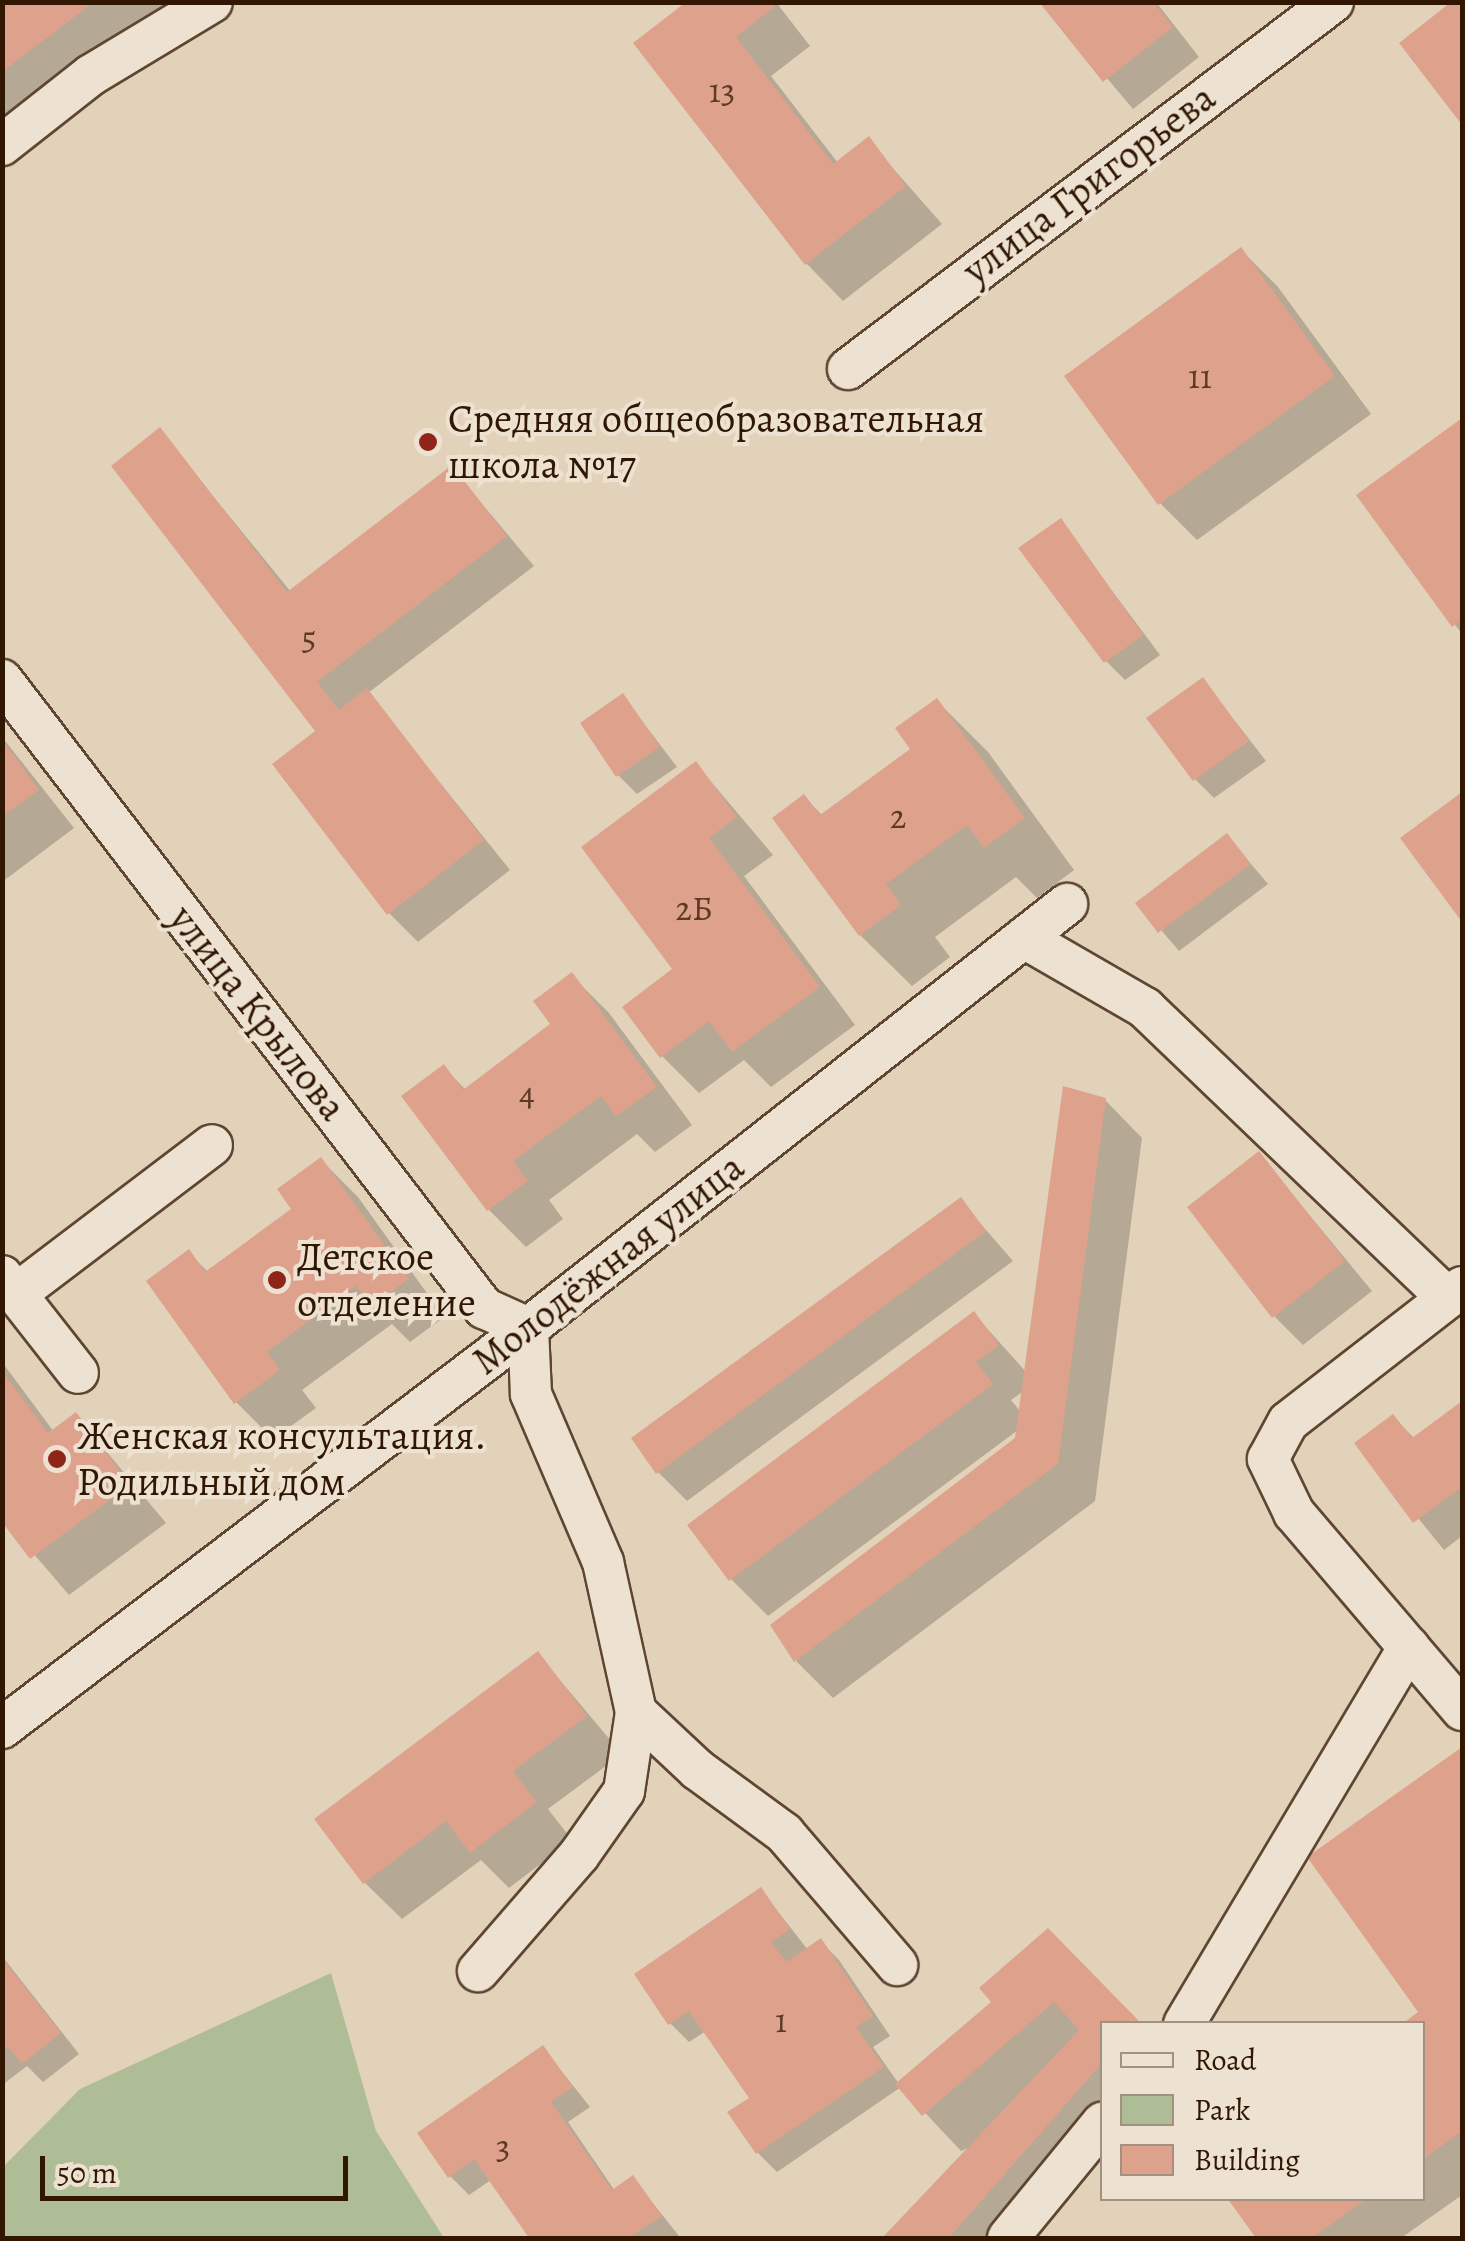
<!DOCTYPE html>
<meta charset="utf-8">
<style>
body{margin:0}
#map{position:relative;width:1465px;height:2241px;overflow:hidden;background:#e3d2ba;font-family:Alegreya,serif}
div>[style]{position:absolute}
.green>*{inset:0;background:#aebd95}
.shadow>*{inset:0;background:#0003}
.building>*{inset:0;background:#dea28c}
.roads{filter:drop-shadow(2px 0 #5e4630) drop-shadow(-2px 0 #5e4630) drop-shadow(0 2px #5e4630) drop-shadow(0 -2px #5e4630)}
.minor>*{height:40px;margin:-20px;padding:0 20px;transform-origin:20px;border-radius:20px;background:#ede2d2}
.dots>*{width:28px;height:28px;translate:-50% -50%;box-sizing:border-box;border:5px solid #ede2d2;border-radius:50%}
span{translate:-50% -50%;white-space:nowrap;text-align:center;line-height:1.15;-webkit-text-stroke:8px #ede2d2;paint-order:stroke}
.number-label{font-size:35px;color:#5c3a24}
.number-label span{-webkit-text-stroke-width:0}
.street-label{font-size:40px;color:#311702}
.poi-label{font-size:40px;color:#311702}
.left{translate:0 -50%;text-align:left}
.frame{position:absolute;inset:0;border:5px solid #311702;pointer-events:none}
.legend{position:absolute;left:1100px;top:2021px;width:325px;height:180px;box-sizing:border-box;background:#ede2d2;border:2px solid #a2917f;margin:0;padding:12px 18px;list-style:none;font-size:30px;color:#311702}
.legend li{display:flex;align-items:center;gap:20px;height:50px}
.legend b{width:50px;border:2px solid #a2917f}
.scale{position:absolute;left:40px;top:2156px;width:308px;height:45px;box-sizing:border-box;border:5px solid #311702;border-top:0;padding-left:12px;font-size:30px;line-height:35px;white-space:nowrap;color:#311702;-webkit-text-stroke:8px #ede2d2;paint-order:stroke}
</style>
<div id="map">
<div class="green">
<i style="clip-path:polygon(331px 1973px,376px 2131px,444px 2238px,3px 2238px,3px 2167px,80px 2089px)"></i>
</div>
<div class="shadow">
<i style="clip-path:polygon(2px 2px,179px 2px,2px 137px)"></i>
<i style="clip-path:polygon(690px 2px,776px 2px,810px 46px,771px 76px,838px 163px,868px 140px,942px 224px,843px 301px,806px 263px)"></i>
<i style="clip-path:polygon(1043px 2px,1156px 2px,1199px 57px,1133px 109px)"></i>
<i style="clip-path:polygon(1455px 2px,1462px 2px,1462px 121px,1402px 44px)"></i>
<i style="clip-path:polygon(1241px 250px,1278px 287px,1371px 414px,1197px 540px,1160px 503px)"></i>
<i style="clip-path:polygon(1462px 421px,1462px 634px,1360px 496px)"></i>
<i style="clip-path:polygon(160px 431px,291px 592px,452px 468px,534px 566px,368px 693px,510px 870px,418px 942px,389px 913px,318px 731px)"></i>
<i style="clip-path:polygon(1060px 521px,1160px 655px,1125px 680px,1106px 661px)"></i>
<i style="clip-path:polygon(1203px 680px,1266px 761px,1214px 798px,1195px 779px)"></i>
<i style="clip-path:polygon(623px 696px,677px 767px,637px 794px,618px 775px)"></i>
<i style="clip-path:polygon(937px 701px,988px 752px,1074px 870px,1037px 898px,1016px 877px,935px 937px,950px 957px,912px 986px,860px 935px,804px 797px,823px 816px,914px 749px)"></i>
<i style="clip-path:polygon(2px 737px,74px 828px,2px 882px)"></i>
<i style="clip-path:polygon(696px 764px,773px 855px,744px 876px,855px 1025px,771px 1087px,744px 1060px,699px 1093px,662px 1056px)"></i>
<i style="clip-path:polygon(1462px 795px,1462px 918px,1404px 839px)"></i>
<i style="clip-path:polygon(1227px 836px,1268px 884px,1179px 951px,1138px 903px)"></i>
<i style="clip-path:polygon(572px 976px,609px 1013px,692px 1125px,655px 1152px,637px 1134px,549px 1200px,563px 1219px,526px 1247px,489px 1210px,405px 1096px,444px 1068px,466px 1090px,554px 1025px)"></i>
<i style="clip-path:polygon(evenodd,1105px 1100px,1142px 1138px,1095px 1501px,833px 1698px,796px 1661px,1017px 1439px,1018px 1430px,768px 1616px,731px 1579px,974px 1314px,1026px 1372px,1105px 1100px,1024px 1391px,1021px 1412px,1011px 1400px,1024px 1391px)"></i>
<i style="clip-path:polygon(1259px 1154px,1372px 1291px,1303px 1345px,1274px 1316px)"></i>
<i style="clip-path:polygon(321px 1160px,358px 1197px,444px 1317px,410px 1342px,392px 1324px,302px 1390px,316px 1408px,273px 1439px,236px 1402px,189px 1253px,209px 1273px,295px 1210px)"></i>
<i style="clip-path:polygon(960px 1200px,1013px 1261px,687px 1501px,658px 1472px)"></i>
<i style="clip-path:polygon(2px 1362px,54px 1432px,76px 1415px,166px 1523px,69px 1595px,2px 1517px)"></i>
<i style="clip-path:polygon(1462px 1404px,1462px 1536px,1444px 1550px,1357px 1443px,1393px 1417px,1415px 1439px)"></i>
<i style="clip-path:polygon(538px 1654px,622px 1754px,548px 1809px,572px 1840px,509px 1888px,481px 1860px,402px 1919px,364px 1882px)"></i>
<i style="clip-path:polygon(1462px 1750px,1462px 2195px,1401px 2238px,1259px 2238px,1231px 2198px,1422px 2198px,1421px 2013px,1311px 1858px)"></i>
<i style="clip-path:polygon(761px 1890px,808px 1950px,820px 1941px,839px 1960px,890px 2036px,873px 2047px,899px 2084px,995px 2002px,1048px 1931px,1139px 2024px,1102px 2024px,1102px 2142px,1018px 2238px,887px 2238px,975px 2145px,961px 2151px,901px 2087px,777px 2172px,758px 2153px,731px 2113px,752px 2099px,706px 2031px,689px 2042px,670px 2023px)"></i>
<i style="clip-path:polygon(2px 1956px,79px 2054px,43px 2082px,27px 2066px,2px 2085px)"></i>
<i style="clip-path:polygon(543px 2048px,590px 2107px,568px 2122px,615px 2191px,633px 2178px,679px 2236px,532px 2238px,491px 2180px,469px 2195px,450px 2176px)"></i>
</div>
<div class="building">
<i style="clip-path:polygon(2px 2px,94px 2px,2px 72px)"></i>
<i style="clip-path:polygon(686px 2px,771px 2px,774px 7px,736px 37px,833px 164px,869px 136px,906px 186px,805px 265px,633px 43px)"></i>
<i style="clip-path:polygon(1039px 2px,1153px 2px,1173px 27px,1103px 82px)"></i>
<i style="clip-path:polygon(1451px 2px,1462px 2px,1462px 125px,1399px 43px)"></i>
<i style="clip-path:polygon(1241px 247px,1335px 376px,1158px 505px,1064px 376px)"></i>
<i style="clip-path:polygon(1462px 418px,1462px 619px,1452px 627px,1356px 495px)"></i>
<i style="clip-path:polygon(160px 427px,287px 592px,452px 465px,507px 536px,317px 682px,339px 710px,367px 688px,484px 840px,387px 915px,272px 764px,315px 731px,111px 466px)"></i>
<i style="clip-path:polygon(1061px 518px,1143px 635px,1104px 663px,1018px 548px)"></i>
<i style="clip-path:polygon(1203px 677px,1249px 741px,1193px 781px,1146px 718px)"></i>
<i style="clip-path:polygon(623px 693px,660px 747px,616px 777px,580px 723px)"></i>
<i style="clip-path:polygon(937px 698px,1025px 818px,984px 848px,967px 825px,886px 884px,901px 905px,859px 936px,772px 818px,804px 794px,820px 815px,910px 749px,895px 728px)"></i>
<i style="clip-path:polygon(2px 739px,39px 790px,2px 817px)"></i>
<i style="clip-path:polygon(696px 761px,737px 817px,709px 838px,820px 987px,732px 1052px,709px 1021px,660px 1058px,622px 1007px,672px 969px,581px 847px)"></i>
<i style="clip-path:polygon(1462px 792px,1462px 922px,1400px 838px)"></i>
<i style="clip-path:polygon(1227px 833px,1251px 864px,1158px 933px,1135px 903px)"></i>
<i style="clip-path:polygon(572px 972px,657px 1087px,616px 1116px,601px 1096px,513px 1161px,528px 1181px,487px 1211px,401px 1096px,444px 1064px,463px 1090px,550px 1024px,533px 1001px)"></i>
<i style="clip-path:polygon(1063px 1086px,1106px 1098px,1058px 1464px,794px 1662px,770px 1625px,1015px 1438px)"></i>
<i style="clip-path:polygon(1259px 1151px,1345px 1261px,1272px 1318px,1187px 1207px)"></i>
<i style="clip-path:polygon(321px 1157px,409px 1279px,371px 1306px,356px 1286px,267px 1352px,280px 1370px,234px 1404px,146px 1281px,189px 1249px,205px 1272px,291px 1209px,277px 1189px)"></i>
<i style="clip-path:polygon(961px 1197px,986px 1231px,656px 1474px,631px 1438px)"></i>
<i style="clip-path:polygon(974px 1311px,999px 1345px,976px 1362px,993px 1384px,729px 1581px,687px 1525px)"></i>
<i style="clip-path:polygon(2px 1371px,48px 1433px,76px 1412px,130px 1485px,30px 1559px,2px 1522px)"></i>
<i style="clip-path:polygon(1462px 1401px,1462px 1487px,1413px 1523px,1354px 1443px,1393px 1414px,1412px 1438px)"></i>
<i style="clip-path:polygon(538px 1651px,587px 1716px,513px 1771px,537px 1802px,470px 1853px,446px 1821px,363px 1884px,314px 1819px)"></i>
<i style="clip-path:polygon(1462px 1747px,1462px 2131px,1422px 2160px,1422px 2024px,1402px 2024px,1418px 2012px,1307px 1857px)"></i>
<i style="clip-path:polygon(761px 1887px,790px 1929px,771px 1942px,786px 1962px,821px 1938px,873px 2016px,856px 2027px,884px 2067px,756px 2154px,727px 2112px,749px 2098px,689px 2011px,668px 2025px,634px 1974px)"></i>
<i style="clip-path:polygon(1048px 1928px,1139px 2021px,1102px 2024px,1102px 2063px,949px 2238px,882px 2238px,1079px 2030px,1054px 2002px,922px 2116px,895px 2084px,991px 2002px,979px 1988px)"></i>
<i style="clip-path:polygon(2px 1958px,61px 2033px,22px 2064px,8px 2046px,2px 2051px)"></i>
<i style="clip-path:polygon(543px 2045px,573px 2087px,551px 2102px,612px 2190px,633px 2175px,662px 2216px,629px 2238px,529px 2238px,474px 2159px,448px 2178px,417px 2133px)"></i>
<i style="clip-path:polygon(1227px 2198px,1368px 2198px,1312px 2238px,1256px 2238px)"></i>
</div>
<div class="roads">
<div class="minor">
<i style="left:2px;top:145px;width:113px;rotate:-38.2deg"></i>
<i style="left:91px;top:75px;width:141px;rotate:-31.1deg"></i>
<i style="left:848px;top:369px;width:608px;rotate:-37.11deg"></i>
<i style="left:2px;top:680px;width:792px;rotate:52.49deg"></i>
<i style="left:484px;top:1308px;width:48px;rotate:24.4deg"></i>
<i style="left:528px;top:1328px;width:66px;rotate:87.4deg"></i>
<i style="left:531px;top:1394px;width:183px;rotate:66.8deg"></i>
<i style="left:603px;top:1562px;width:154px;rotate:77.6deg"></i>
<i style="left:636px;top:1712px;width:80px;rotate:98.6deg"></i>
<i style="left:624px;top:1791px;width:78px;rotate:125.1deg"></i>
<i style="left:579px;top:1855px;width:154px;rotate:131deg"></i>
<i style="left:1024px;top:938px;width:140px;rotate:30deg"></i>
<i style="left:1145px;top:1008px;width:419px;rotate:43.8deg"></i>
<i style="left:2px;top:1276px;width:123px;rotate:51.9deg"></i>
<i style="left:1462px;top:1287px;width:220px;rotate:142.2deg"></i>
<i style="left:1288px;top:1422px;width:42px;rotate:118.4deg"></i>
<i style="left:1268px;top:1459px;width:60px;rotate:64.3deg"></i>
<i style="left:1294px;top:1513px;width:259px;rotate:49.5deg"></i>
<i style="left:16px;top:1294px;width:246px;rotate:-37.2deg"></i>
<i style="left:636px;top:1712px;width:85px;rotate:43.1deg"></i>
<i style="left:698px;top:1770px;width:107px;rotate:36.2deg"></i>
<i style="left:784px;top:1833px;width:174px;rotate:49.4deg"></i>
<i style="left:2px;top:1728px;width:661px;rotate:-37.25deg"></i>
<i style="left:528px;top:1328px;width:686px;rotate:-38.19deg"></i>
<i style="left:1184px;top:2024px;width:439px;rotate:-59.2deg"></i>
<i style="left:1008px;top:2238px;width:149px;rotate:-50.7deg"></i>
</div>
</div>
<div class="dots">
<i style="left:428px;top:442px;background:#8f2418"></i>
<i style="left:277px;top:1280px;background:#8f2418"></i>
<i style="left:57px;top:1459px;background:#8f2418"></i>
</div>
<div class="number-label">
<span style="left:722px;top:90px">13</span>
<span style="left:1200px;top:376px">11</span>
<span style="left:309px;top:637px">5</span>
<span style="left:898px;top:816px">2</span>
<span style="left:694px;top:908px">2Б</span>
<span style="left:527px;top:1093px">4</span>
<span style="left:781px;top:2020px">1</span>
<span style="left:503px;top:2146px">3</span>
</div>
<div class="street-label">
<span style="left:1089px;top:184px;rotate:-37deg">улица Григорьева</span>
<span style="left:258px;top:1013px;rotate:52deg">улица Крылова</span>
<span style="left:608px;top:1264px;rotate:-38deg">Молодёжная улица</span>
</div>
<div class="poi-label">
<span class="left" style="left:448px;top:442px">Средняя общеобразовательная<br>школа №17</span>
<span class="left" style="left:297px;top:1280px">Детское<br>отделение</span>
<span class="left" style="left:77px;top:1459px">Женская консультация.<br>Родильный дом</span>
</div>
<div class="frame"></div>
<ul class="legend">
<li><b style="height:12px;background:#ede2d2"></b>Road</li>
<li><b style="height:28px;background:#aebd95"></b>Park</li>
<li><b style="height:28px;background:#dea28c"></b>Building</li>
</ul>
<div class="scale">50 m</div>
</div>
